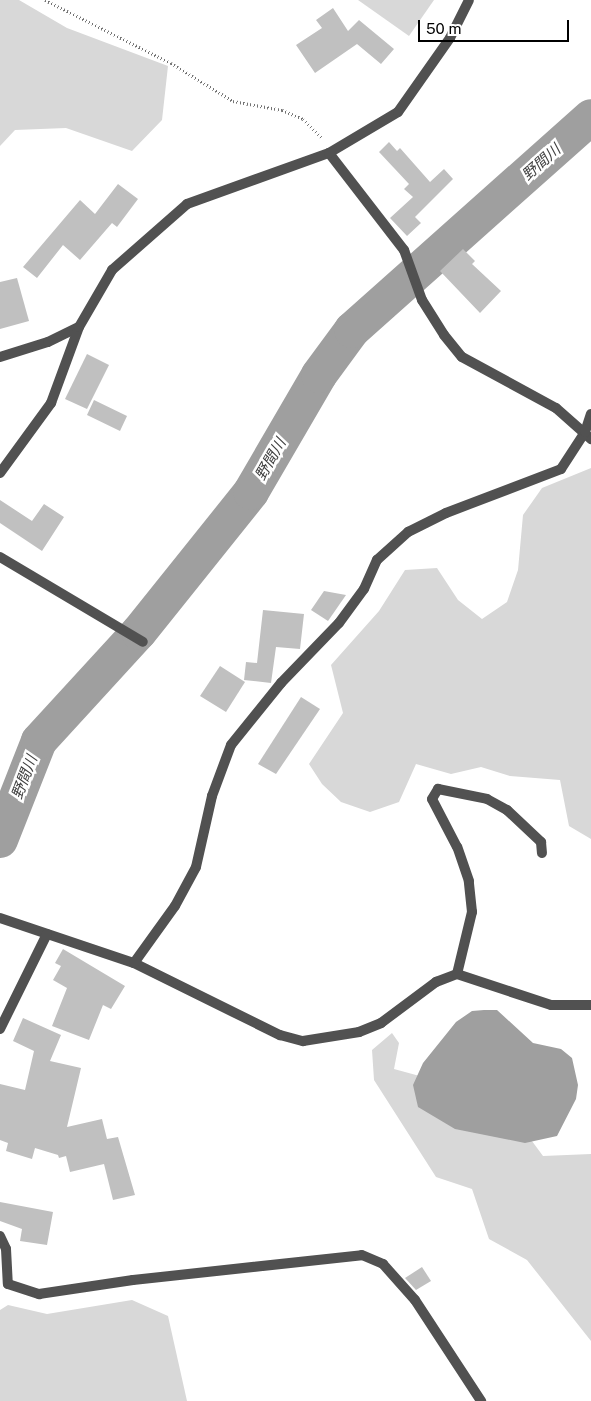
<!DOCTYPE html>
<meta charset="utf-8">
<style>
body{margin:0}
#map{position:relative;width:591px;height:1401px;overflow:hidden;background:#fff;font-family:"Public Sans","Noto Sans JP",sans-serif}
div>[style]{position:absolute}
.green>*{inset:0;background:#d8d8d8}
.water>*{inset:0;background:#9f9f9f}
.river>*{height:36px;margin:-18px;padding:0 18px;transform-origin:18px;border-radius:18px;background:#9f9f9f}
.building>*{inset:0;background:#c0c0c0}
.path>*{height:3px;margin-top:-1.5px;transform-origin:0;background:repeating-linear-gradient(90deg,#737373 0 1px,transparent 0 3.5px)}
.street>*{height:10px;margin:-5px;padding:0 5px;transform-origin:5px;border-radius:5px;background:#515151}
span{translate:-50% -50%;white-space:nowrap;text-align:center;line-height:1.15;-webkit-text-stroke:5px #fff;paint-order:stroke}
.water-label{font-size:15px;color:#404040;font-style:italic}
.scale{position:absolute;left:418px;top:20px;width:151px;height:22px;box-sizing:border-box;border:2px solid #000;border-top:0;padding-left:6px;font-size:15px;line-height:18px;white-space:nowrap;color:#000;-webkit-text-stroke:4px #fff;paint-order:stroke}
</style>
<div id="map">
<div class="green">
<i style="clip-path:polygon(0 0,19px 0,67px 28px,168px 66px,162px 120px,132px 151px,66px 128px,15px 130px,0 146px)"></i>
<i style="clip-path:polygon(358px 0,434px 0,409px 36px)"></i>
<i style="clip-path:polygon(591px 468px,591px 839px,569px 826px,560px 780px,510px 776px,481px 767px,451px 774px,416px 764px,399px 802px,370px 812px,341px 802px,322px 784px,309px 764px,343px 713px,331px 665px,379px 611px,405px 570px,437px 568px,458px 600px,482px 619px,507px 602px,518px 570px,523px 515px,542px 488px)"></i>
<i style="clip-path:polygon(392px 1033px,399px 1043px,394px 1069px,438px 1081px,515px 1118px,543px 1156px,591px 1154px,591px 1341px,527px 1260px,489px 1239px,472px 1189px,436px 1177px,374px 1080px,372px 1050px)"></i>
<i style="clip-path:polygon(132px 1300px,168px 1316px,187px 1401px,0 1401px,0 1310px,8px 1305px,47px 1314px)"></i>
</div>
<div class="water">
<i style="clip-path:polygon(484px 1010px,497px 1010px,533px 1043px,561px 1049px,572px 1058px,578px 1085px,576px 1099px,557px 1136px,525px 1143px,455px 1129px,418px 1107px,413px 1085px,423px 1063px,456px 1022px,472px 1011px)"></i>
</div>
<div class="river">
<i style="left:0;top:840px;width:106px;rotate:-68.5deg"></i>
<i style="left:39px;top:741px;width:148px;rotate:-47.5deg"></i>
<i style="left:139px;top:632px;width:179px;rotate:-51.3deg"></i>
<i style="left:251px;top:492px;width:135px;rotate:-59.8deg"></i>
<i style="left:319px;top:375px;width:56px;rotate:-53.7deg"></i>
<i style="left:352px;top:330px;width:320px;rotate:-41.7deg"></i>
</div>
<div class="building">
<i style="clip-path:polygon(333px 8px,348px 31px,359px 20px,394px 49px,381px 64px,357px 44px,315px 73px,296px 45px,322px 28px,316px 20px)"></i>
<i style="clip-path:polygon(389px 142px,397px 151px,400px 148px,430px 182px,444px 169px,453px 179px,415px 217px,421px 223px,407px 236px,390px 218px,413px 197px,404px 189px,409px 184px,379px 152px)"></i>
<i style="clip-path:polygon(118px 184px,138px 199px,117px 227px,112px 223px,80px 260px,63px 245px,37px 278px,23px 267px,80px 200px,95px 214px)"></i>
<i style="clip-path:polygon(463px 249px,475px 261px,472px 264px,501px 291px,480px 313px,440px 271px)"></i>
<i style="clip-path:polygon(17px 278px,29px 321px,0 329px,0 282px)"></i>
<i style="clip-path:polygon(87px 354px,109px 365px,87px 409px,65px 399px)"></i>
<i style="clip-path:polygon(94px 400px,127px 416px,120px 431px,87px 415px)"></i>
<i style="clip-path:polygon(0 500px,32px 521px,44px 504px,64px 517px,42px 551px,0 523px)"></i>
<i style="clip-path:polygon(324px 591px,346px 595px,328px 621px,311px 610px)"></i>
<i style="clip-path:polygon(263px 610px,304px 614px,300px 649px,276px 647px,271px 683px,244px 680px,246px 662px,257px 663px)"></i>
<i style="clip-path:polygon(220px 666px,245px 682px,226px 712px,200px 696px)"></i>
<i style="clip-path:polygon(301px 697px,320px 709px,276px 774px,258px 764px)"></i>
<i style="clip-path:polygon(63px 949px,125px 986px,111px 1009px,103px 1005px,89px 1040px,52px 1026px,67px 988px,53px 980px,61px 966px,55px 963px)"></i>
<i style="clip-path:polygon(23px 1018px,61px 1035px,50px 1061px,81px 1068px,67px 1127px,102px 1119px,107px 1139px,118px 1137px,135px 1195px,113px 1200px,104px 1164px,70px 1172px,66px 1156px,59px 1158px,58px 1155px,35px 1148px,32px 1159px,6px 1151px,8px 1143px,0 1140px,0 1084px,25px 1090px,34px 1051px,13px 1041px)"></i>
<i style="clip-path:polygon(0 1202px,53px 1212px,47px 1245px,20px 1241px,22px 1229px,0 1221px)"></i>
<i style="clip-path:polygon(422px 1267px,431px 1281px,416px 1290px,405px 1278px)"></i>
</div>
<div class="path">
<i style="left:45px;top:0;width:141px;rotate:26.6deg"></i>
<i style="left:171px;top:63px;width:73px;rotate:31.5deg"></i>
<i style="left:233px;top:101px;width:50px;rotate:10.4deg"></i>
<i style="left:282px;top:110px;width:23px;rotate:23deg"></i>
<i style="left:303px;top:119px;width:28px;rotate:45deg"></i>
</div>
<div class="street">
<i style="left:329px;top:153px;width:123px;rotate:52.3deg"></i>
<i style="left:404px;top:250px;width:53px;rotate:70.2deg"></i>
<i style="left:422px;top:300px;width:41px;rotate:57.8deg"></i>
<i style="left:444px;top:335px;width:28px;rotate:51deg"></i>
<i style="left:462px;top:357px;width:107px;rotate:28.5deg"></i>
<i style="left:556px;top:408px;width:47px;rotate:41.5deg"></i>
<i style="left:0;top:357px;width:50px;rotate:-17.4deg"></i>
<i style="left:48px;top:342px;width:34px;rotate:-26deg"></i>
<i style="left:0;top:473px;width:87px;rotate:-53.9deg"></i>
<i style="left:51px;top:403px;width:81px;rotate:-69.8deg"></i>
<i style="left:79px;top:327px;width:66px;rotate:-59.9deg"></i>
<i style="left:112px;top:270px;width:100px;rotate:-41.3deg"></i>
<i style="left:187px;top:204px;width:151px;rotate:-19.8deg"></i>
<i style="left:329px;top:153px;width:80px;rotate:-30.7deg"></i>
<i style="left:398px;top:112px;width:90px;rotate:-54.9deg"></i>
<i style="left:450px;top:38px;width:42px;rotate:-63.4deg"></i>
<i style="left:0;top:557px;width:166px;rotate:30.7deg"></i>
<i style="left:0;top:918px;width:141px;rotate:18.6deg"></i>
<i style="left:134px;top:963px;width:163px;rotate:26.3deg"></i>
<i style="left:280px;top:1035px;width:24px;rotate:15deg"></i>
<i style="left:303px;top:1041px;width:57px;rotate:-9.1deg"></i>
<i style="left:359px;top:1032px;width:24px;rotate:-22deg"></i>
<i style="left:381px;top:1023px;width:69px;rotate:-36.7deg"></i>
<i style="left:436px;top:982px;width:22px;rotate:-21deg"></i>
<i style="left:457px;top:974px;width:99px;rotate:18.3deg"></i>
<i style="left:551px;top:1005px;width:40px"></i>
<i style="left:134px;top:963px;width:70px;rotate:-54.3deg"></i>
<i style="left:175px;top:906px;width:44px;rotate:-61.7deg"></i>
<i style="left:196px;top:867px;width:73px;rotate:-77.3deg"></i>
<i style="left:212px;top:796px;width:54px;rotate:-69.6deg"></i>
<i style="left:231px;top:745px;width:80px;rotate:-51.1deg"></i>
<i style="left:281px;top:683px;width:83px;rotate:-46deg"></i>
<i style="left:339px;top:623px;width:42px;rotate:-53.7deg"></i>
<i style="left:364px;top:589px;width:32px;rotate:-66deg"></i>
<i style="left:377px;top:560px;width:42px;rotate:-42.1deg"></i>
<i style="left:408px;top:532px;width:42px;rotate:-26.6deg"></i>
<i style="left:446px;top:513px;width:123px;rotate:-20.9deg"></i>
<i style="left:561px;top:469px;width:44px;rotate:-57deg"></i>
<i style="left:585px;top:432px;width:19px;rotate:-72deg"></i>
<i style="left:457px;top:974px;width:64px;rotate:-76.4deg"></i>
<i style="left:472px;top:912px;width:31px;rotate:-96deg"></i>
<i style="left:469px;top:881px;width:36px;rotate:-109deg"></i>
<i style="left:457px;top:847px;width:54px;rotate:-117.5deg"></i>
<i style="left:432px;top:799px;width:12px;rotate:-59deg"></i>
<i style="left:438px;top:789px;width:50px;rotate:11.5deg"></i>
<i style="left:487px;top:799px;width:23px;rotate:29deg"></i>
<i style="left:507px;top:810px;width:47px;rotate:43.3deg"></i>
<i style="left:541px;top:842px;width:11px;rotate:85deg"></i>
<i style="left:0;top:1029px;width:106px;rotate:-63.7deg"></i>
<i style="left:0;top:1236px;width:14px;rotate:65deg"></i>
<i style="left:6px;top:1249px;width:35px;rotate:87deg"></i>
<i style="left:8px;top:1284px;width:33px;rotate:18deg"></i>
<i style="left:39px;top:1294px;width:95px;rotate:-8.5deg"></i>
<i style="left:133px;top:1280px;width:230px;rotate:-6.2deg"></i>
<i style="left:362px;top:1255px;width:23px;rotate:23deg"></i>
<i style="left:383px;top:1264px;width:48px;rotate:48.4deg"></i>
<i style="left:415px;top:1300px;width:121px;rotate:56.8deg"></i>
</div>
<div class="water-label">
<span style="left:541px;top:162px;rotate:-42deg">野間川</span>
<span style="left:270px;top:459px;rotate:-60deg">野間川</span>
<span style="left:24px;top:777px;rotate:-69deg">野間川</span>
</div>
<div class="scale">50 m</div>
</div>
